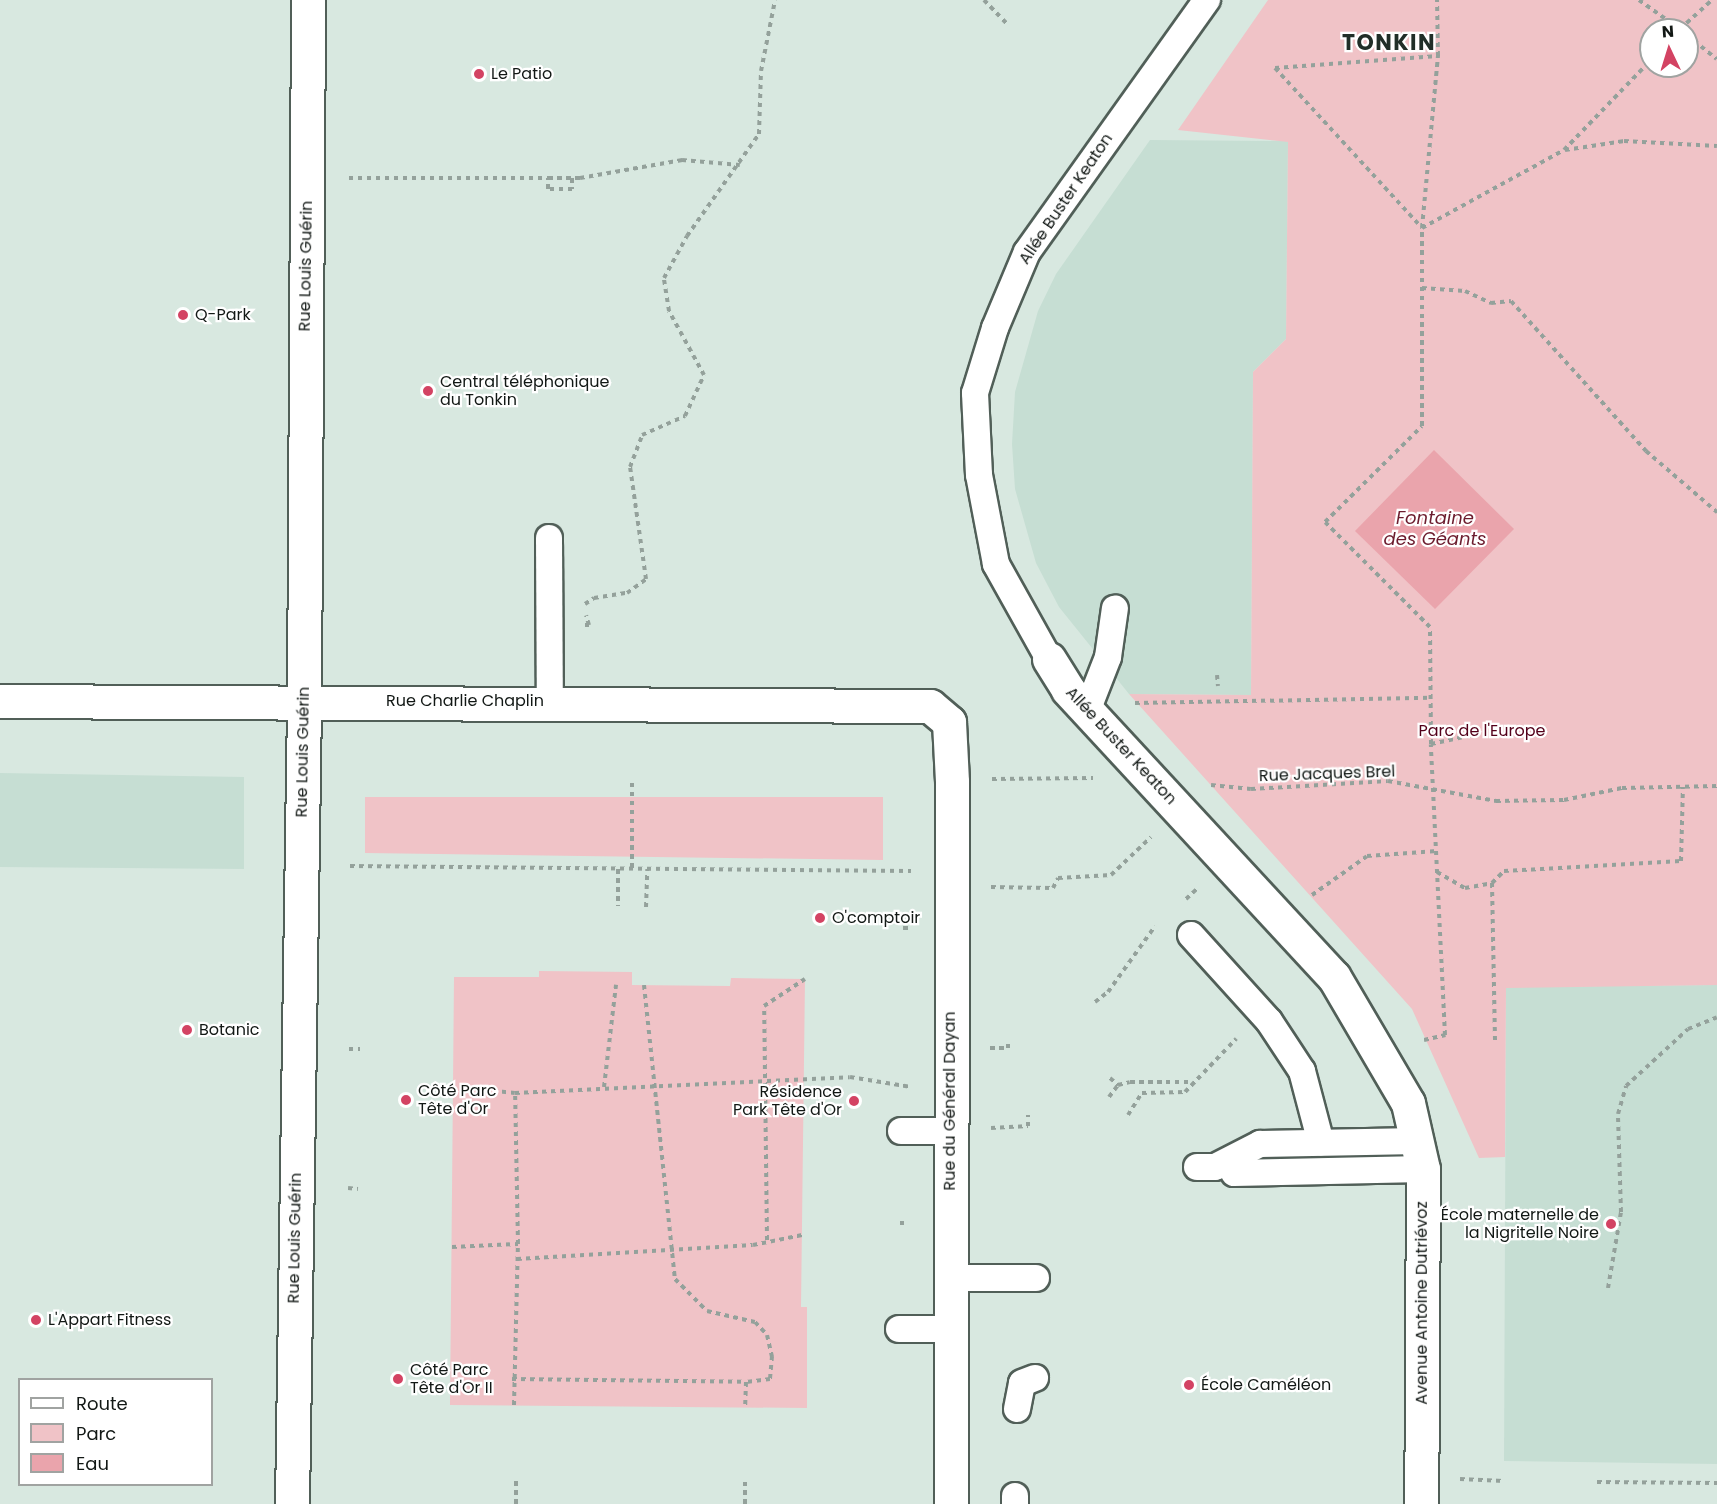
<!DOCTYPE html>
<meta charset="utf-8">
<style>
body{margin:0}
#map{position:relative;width:1717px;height:1504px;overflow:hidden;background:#d8e8e0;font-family:Poppins,sans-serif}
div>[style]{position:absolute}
.built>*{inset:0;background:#c6ded3}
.green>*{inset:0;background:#f0c3c7}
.water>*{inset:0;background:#eaa4ac}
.path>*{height:4px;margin-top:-2px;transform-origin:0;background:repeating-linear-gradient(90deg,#94a19b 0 4.5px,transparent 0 9px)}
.roads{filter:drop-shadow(2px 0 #515f58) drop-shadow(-2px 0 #515f58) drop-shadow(0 2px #515f58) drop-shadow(0 -2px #515f58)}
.service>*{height:26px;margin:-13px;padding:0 13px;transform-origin:13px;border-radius:13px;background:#fff}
.minor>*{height:33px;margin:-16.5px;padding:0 16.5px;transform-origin:16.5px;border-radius:16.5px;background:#fff}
.dots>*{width:16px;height:16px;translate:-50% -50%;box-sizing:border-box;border:3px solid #fff;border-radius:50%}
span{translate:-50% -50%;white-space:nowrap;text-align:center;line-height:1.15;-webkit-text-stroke:4.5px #fff;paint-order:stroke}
.poi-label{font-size:16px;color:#121815}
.left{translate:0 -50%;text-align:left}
.right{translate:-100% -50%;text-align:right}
.street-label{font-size:16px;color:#121815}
.park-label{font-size:16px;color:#53001a}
.water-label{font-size:18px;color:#6c1c2e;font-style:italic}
.district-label{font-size:22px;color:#212e28;font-weight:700;letter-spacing:1.5px}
.legend{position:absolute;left:18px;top:1378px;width:195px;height:108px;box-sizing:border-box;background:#fff;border:2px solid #a0a3a1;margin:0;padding:8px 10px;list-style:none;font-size:18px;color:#121815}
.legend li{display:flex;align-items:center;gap:12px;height:30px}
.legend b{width:30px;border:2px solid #a0a3a1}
.north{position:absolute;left:1639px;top:18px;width:60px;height:60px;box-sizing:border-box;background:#fff;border:2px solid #a0a3a1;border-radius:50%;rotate:356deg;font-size:16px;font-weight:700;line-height:24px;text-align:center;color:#121815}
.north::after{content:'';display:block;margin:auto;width:21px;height:27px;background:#d34363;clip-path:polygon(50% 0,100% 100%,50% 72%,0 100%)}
</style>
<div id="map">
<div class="built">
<i style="clip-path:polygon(1150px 140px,1288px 141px,1286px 339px,1253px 372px,1251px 695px,1129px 694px,1059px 607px,1036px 563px,1015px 489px,1012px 444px,1015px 392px,1038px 311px,1056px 274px)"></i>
<i style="clip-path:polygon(0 773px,244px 777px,244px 869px,0 867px)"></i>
<i style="clip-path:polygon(1717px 985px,1717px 1464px,1504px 1461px,1506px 987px)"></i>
</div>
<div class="green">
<i style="clip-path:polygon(evenodd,1268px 0,1717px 0,1717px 985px,1506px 988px,1505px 1157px,1479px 1158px,1412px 1009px,1129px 694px,1251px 695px,1253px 372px,1286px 339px,1288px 142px,1178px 130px,1268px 0,1651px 30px,1687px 30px,1687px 66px,1651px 66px,1651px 30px)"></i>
<i style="clip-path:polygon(365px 797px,883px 797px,883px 860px,365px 853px)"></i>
<i style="clip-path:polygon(539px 971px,632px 972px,632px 985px,730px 986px,731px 978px,805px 979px,801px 1307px,807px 1307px,807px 1408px,450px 1405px,454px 977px,539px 977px)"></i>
</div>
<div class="water">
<i style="clip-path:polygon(1434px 450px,1514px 529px,1435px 609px,1355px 531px)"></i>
</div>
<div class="path">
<i style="left:984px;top:0;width:33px;rotate:46deg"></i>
<i style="left:1639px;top:0;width:52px;rotate:35.5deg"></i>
<i style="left:1680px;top:29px;width:43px;rotate:-42.2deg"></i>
<i style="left:1687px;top:35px;width:38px;rotate:39deg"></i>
<i style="left:1275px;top:68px;width:217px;rotate:47.4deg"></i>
<i style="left:1422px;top:228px;width:162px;rotate:-28.8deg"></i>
<i style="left:1564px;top:150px;width:125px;rotate:-46deg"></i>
<i style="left:1275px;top:68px;width:163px;rotate:-4.2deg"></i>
<i style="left:1565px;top:150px;width:60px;rotate:-8.7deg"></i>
<i style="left:1624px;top:141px;width:93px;rotate:3.1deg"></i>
<i style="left:349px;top:178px;width:199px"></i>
<i style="left:572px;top:178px;width:11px;rotate:90deg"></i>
<i style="left:572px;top:189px;width:24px;rotate:180deg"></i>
<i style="left:548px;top:189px;width:11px;rotate:-90deg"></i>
<i style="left:548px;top:178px;width:32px"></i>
<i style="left:580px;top:178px;width:104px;rotate:-10deg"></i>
<i style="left:682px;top:160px;width:58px;rotate:4.9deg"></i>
<i style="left:1422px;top:288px;width:43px;rotate:4deg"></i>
<i style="left:1465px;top:291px;width:29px;rotate:25deg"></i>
<i style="left:1491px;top:303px;width:20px;rotate:-6deg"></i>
<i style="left:1511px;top:301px;width:202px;rotate:48deg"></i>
<i style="left:1646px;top:451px;width:94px;rotate:40.7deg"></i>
<i style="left:585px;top:604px;width:11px;rotate:-34deg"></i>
<i style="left:594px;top:598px;width:33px;rotate:-9deg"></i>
<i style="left:627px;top:593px;width:24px;rotate:-36deg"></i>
<i style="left:646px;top:579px;width:113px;rotate:-98.1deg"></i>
<i style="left:630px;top:467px;width:34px;rotate:-69deg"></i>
<i style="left:642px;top:435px;width:47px;rotate:-23.8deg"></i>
<i style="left:685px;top:416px;width:45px;rotate:-65.1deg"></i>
<i style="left:704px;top:375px;width:73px;rotate:-118.7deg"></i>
<i style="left:669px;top:311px;width:33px;rotate:-99deg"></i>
<i style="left:664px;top:278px;width:48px;rotate:-61.3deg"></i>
<i style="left:687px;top:236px;width:125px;rotate:-54.8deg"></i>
<i style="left:759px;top:134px;width:63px;rotate:-88.2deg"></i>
<i style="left:761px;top:71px;width:72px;rotate:-78.8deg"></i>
<i style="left:585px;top:625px;width:4px"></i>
<i style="left:589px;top:625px;width:10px;rotate:-107deg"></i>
<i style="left:1217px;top:675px;width:11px;rotate:85deg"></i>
<i style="left:1135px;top:703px;width:295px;rotate:-1deg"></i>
<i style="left:1431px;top:744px;width:57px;rotate:-12.1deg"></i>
<i style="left:992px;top:779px;width:101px;rotate:-0.6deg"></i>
<i style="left:1211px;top:785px;width:40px;rotate:5.7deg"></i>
<i style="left:1251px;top:789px;width:137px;rotate:-3.3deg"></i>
<i style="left:1388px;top:781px;width:110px;rotate:10.5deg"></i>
<i style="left:1496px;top:801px;width:68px;rotate:-0.8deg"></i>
<i style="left:1564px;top:800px;width:59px;rotate:-11.7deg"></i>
<i style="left:1622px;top:788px;width:95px;rotate:-1.2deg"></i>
<i style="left:350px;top:866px;width:561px;rotate:0.51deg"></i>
<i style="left:632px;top:868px;width:88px;rotate:-90deg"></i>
<i style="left:618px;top:869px;width:37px;rotate:90deg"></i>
<i style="left:1437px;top:872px;width:32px;rotate:30deg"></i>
<i style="left:1465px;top:888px;width:27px;rotate:-10deg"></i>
<i style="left:1492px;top:883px;width:17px;rotate:-45deg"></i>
<i style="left:1504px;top:871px;width:177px;rotate:-3.2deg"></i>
<i style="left:1681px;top:861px;width:74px;rotate:-88.5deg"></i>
<i style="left:1492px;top:883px;width:157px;rotate:88.9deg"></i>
<i style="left:991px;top:887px;width:62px;rotate:0.9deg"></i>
<i style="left:1053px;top:888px;width:11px;rotate:-63deg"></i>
<i style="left:1058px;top:878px;width:53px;rotate:-3.2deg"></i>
<i style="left:1111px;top:875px;width:55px;rotate:-43.5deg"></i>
<i style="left:1312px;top:895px;width:67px;rotate:-35.3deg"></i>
<i style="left:1367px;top:856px;width:70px;rotate:-4.1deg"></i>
<i style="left:1186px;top:899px;width:16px;rotate:-43deg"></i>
<i style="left:646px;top:907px;width:38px;rotate:-88deg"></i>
<i style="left:903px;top:928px;width:9px"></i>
<i style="left:644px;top:985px;width:296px;rotate:84deg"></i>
<i style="left:675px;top:1279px;width:45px;rotate:45deg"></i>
<i style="left:707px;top:1311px;width:49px;rotate:12.9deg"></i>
<i style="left:755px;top:1322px;width:18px;rotate:47deg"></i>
<i style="left:767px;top:1335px;width:22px;rotate:77deg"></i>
<i style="left:772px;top:1356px;width:23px;rotate:95deg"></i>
<i style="left:770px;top:1379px;width:24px;rotate:173deg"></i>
<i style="left:746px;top:1382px;width:25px;rotate:92deg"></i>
<i style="left:1095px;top:1002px;width:16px;rotate:-38deg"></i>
<i style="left:1108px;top:992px;width:81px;rotate:-54.5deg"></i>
<i style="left:1424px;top:1040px;width:22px;rotate:-13deg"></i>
<i style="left:1445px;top:1035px;width:291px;rotate:-92.8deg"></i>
<i style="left:1431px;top:744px;width:117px;rotate:-90.5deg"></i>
<i style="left:1430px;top:627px;width:148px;rotate:-135deg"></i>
<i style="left:1325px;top:522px;width:136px;rotate:-44.7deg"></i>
<i style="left:1422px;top:426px;width:198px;rotate:-90deg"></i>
<i style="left:1422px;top:228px;width:173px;rotate:-84.7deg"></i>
<i style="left:1438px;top:56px;width:56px;rotate:-91deg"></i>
<i style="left:990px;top:1048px;width:18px"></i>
<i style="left:1008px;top:1048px;width:8px;rotate:-90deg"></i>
<i style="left:349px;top:1049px;width:11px"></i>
<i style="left:1110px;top:1078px;width:11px;rotate:41deg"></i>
<i style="left:604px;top:1087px;width:103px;rotate:-83.3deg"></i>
<i style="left:466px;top:1088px;width:49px;rotate:5.8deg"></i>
<i style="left:515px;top:1093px;width:335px;rotate:-2.7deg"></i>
<i style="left:850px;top:1077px;width:62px;rotate:9.3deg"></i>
<i style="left:1109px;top:1097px;width:15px;rotate:-53deg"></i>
<i style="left:1118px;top:1085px;width:12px;rotate:-14deg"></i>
<i style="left:1130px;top:1082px;width:63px"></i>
<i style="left:1128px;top:1115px;width:26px;rotate:-58deg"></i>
<i style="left:1142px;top:1093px;width:43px;rotate:-1.3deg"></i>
<i style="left:1185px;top:1092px;width:74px;rotate:-46.1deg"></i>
<i style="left:991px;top:1128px;width:37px;rotate:-3deg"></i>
<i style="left:1028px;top:1126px;width:11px;rotate:-90deg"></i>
<i style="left:348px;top:1188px;width:10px;rotate:6deg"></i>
<i style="left:900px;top:1223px;width:9px"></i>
<i style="left:767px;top:1240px;width:234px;rotate:-90.7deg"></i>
<i style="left:764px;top:1006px;width:49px;rotate:-33.4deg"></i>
<i style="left:452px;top:1247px;width:66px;rotate:-2.6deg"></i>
<i style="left:517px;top:1259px;width:236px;rotate:-3.4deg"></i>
<i style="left:753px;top:1245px;width:50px;rotate:-11.5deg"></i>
<i style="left:1608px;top:1288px;width:77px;rotate:-80.3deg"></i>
<i style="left:1621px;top:1212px;width:98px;rotate:-91.8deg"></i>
<i style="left:1618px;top:1114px;width:29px;rotate:-74deg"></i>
<i style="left:1626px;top:1086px;width:84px;rotate:-42.6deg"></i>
<i style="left:1688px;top:1029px;width:31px;rotate:-22deg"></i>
<i style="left:512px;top:1379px;width:234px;rotate:0.7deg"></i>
<i style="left:514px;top:1405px;width:161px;rotate:-88.6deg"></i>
<i style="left:518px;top:1244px;width:151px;rotate:-91.1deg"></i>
<i style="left:1460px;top:1479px;width:44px;rotate:2.6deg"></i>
<i style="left:1597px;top:1482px;width:120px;rotate:0.5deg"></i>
<i style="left:516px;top:1504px;width:23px;rotate:-90deg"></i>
<i style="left:745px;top:1504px;width:22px;rotate:-90deg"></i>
</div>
<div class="roads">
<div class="service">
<i style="left:549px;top:538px;width:164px;rotate:89.7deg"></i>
<i style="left:1049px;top:659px;width:109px;rotate:-119.2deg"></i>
<i style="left:996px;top:564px;width:91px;rotate:-100.8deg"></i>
<i style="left:979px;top:475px;width:82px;rotate:-92.8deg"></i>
<i style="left:975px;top:393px;width:68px;rotate:-72.9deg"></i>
<i style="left:995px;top:328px;width:82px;rotate:-67.2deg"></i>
<i style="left:1027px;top:252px;width:310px;rotate:-54.5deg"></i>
<i style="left:1087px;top:711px;width:58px;rotate:-68.7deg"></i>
<i style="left:1108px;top:657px;width:49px;rotate:-81.9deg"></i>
<i style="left:1191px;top:935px;width:116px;rotate:47.8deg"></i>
<i style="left:1269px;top:1021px;width:60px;rotate:56.6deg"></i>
<i style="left:1302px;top:1071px;width:74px;rotate:75.2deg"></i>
<i style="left:901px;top:1131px;width:48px"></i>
<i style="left:1197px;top:1167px;width:18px"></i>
<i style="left:1215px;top:1167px;width:51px;rotate:-27.1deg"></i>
<i style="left:1260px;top:1144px;width:158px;rotate:-1.1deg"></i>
<i style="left:1234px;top:1173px;width:189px;rotate:-1.2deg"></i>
<i style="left:950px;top:1278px;width:86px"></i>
<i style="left:899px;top:1329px;width:51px"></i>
<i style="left:1017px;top:1409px;width:26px;rotate:-79deg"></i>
<i style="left:1022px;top:1383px;width:14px;rotate:-21deg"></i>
<i style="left:1015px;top:1504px;width:8px;rotate:-90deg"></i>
</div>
<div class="minor">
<i style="left:1049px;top:659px;width:36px;rotate:58deg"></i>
<i style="left:1068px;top:690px;width:391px;rotate:47.2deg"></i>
<i style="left:1334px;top:977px;width:146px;rotate:59.6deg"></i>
<i style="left:1408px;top:1103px;width:68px;rotate:77.2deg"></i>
<i style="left:1423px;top:1169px;width:335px;rotate:90.3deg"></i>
<i style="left:0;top:701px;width:930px;rotate:0.31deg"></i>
<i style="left:930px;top:706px;width:25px;rotate:40deg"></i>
<i style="left:949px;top:722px;width:60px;rotate:87.1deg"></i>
<i style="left:952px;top:782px;width:722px;rotate:90.08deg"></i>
<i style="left:292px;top:1504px;width:804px;rotate:-89.14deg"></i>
<i style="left:304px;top:700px;width:700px;rotate:-89.67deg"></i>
</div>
</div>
<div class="dots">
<i style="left:479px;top:74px;background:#d34363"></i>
<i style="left:183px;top:315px;background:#d34363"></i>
<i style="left:428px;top:391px;background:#d34363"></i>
<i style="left:820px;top:918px;background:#d34363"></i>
<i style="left:187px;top:1030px;background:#d34363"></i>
<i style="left:406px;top:1100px;background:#d34363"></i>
<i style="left:854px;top:1101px;background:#d34363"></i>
<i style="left:1611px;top:1224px;background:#d34363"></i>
<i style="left:36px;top:1320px;background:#d34363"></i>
<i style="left:398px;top:1379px;background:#d34363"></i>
<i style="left:1189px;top:1385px;background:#d34363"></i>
</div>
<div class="poi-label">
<span class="left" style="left:491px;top:74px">Le Patio</span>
<span class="left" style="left:195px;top:315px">Q-Park</span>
<span class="left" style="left:440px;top:391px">Central téléphonique<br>du Tonkin</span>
<span class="left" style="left:832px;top:918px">O'comptoir</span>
<span class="left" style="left:199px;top:1030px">Botanic</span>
<span class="left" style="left:418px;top:1100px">Côté Parc<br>Tête d'Or</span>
<span class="right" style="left:842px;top:1101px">Résidence<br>Park Tête d'Or</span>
<span class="right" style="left:1599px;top:1224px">École maternelle de<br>la Nigritelle Noire</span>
<span class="left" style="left:48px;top:1320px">L'Appart Fitness</span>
<span class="left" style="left:410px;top:1379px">Côté Parc<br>Tête d'Or II</span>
<span class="left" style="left:1201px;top:1385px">École Caméléon</span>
</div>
<div class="street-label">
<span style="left:1066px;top:199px;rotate:-56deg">Allée Buster Keaton</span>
<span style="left:306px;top:266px;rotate:-89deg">Rue Louis Guérin</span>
<span style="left:465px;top:701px">Rue Charlie Chaplin</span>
<span style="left:1121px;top:746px;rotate:47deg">Allée Buster Keaton</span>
<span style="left:303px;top:752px;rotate:-89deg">Rue Louis Guérin</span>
<span style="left:1327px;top:774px;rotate:-2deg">Rue Jacques Brel</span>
<span style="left:950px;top:1101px;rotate:-90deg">Rue du Général Dayan</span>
<span style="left:295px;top:1238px;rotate:-89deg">Rue Louis Guérin</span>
<span style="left:1422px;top:1303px;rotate:-90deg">Avenue Antoine Dutriévoz</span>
</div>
<div class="park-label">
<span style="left:1482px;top:731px">Parc de l'Europe</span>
</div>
<div class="water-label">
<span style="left:1435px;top:529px">Fontaine<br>des Géants</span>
</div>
<div class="district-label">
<span style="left:1389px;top:43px">TONKIN</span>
</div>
<ul class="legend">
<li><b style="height:8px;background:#fff"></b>Route</li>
<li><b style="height:16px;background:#f0c3c7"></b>Parc</li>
<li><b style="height:16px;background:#eaa4ac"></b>Eau</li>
</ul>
<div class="north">N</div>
</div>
